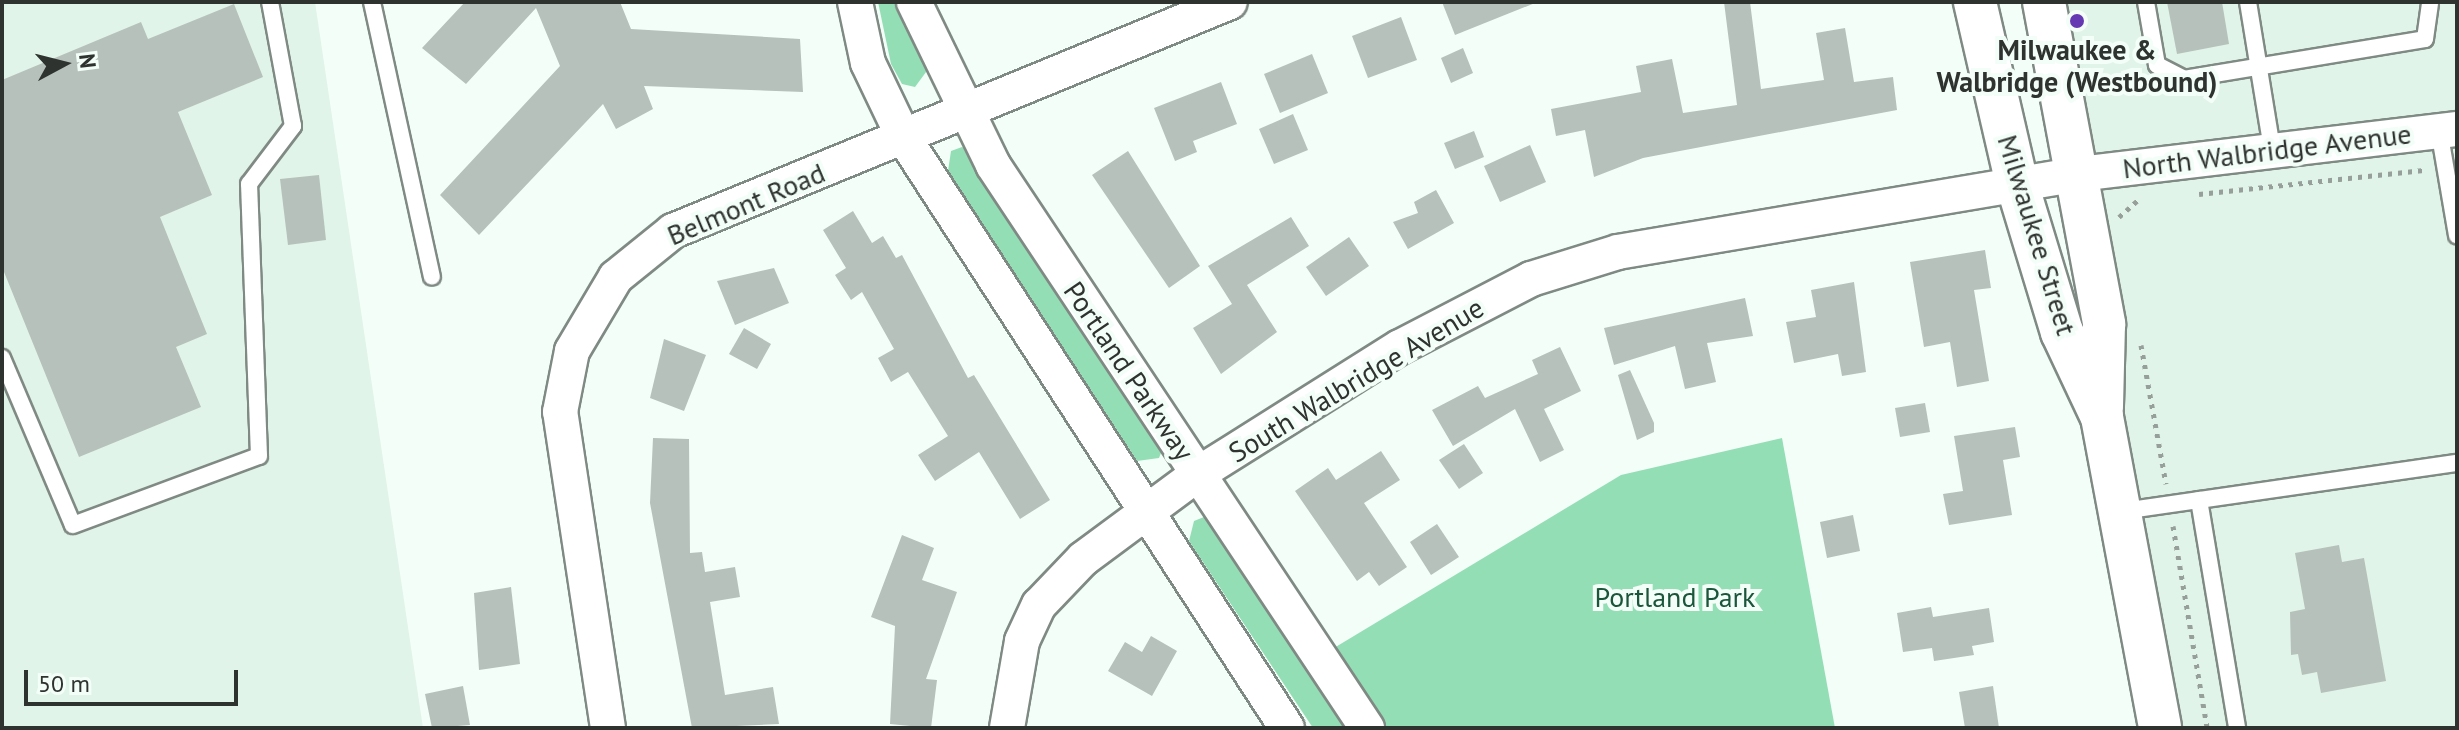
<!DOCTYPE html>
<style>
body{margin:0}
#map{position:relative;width:2459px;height:730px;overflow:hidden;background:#f3fef8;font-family:"PT Sans",sans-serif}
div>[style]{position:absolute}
.built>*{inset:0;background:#e1f4e9}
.green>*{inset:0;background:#94deb6}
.building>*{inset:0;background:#b6c1bb}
.path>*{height:5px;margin-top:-2.5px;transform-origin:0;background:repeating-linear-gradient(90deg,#979f9b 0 4px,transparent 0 10px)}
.roads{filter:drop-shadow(2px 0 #808a84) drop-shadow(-2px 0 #808a84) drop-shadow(0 2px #808a84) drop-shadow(0 -2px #808a84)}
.service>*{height:16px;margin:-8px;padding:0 8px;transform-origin:8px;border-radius:8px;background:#fff}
.minor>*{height:34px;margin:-17px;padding:0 17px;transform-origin:17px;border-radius:17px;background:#fff}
.tertiary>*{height:42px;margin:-21px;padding:0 21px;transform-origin:21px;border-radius:21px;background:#fff}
.dots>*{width:22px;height:22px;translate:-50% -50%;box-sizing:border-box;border:4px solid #f3fef8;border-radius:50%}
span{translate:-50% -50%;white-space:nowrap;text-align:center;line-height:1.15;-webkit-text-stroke:8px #f3fef8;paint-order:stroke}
.poi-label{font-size:28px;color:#2e3330;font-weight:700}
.street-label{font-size:28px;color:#2e3330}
.park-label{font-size:28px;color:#1b563b}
.frame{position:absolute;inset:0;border:4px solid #2e3330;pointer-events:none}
.north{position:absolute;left:24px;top:24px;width:80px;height:80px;-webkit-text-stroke:6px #f3fef8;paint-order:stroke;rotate:83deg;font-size:22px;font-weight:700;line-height:32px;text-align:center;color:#2e3330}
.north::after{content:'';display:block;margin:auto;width:28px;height:36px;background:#2e3330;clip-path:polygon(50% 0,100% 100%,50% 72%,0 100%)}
.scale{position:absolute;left:24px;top:670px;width:214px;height:36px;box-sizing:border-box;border:4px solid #2e3330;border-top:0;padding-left:10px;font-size:24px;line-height:28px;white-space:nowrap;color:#2e3330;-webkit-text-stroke:6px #f3fef8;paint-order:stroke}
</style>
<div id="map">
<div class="built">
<i style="clip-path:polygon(2px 2px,315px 2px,423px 728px,2px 728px)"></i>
<i style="clip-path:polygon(2044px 2px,2457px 2px,2457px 728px,2160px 728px)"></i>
</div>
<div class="green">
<i style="clip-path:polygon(878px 2px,903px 2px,929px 68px,915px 87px,902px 84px,891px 64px)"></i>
<i style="clip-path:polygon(962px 147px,972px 151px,1163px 448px,1159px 458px,1137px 461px,948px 171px,951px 151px)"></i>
<i style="clip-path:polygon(1782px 438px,1835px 728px,1380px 728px,1329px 651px,1621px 475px)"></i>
<i style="clip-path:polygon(1204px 517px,1215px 523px,1353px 728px,1313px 728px,1189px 541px,1194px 521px)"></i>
</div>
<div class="building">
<i style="clip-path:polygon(465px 2px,620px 2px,631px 29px,800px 39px,803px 92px,644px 86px,653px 109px,616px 129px,603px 104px,479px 235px,440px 195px,560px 66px,536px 8px,466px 84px,422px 48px)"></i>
<i style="clip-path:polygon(1442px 2px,1534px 2px,1535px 3px,1455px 35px)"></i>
<i style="clip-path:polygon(1724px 2px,1750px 2px,1761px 89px,1824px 80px,1816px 33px,1845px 28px,1854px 82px,1893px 77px,1897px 110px,1643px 158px,1594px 177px,1585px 130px,1556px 136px,1551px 109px,1641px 92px,1636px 66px,1672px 59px,1683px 113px,1737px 105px)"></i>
<i style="clip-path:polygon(2167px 2px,2222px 2px,2229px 44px,2177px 54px)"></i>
<i style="clip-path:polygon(234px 4px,263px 77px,178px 112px,212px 195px,160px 217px,207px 334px,176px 347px,201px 407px,79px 457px,2px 267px,2px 80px,141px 22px,148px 39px)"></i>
<i style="clip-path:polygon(1401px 17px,1417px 60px,1368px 78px,1352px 36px)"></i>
<i style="clip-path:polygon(1463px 48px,1473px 73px,1451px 83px,1441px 58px)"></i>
<i style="clip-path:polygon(1312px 54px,1328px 93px,1280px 113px,1264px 74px)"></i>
<i style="clip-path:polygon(1221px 82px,1237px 124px,1193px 141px,1197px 152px,1175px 161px,1154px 108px)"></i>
<i style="clip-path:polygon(1293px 114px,1308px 150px,1274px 164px,1259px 129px)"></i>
<i style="clip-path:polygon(1474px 131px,1484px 157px,1455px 169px,1444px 143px)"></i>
<i style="clip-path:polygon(1530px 145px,1546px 182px,1500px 202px,1484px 166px)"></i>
<i style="clip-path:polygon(1128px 151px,1200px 266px,1169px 288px,1092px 175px)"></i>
<i style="clip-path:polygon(319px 175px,326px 240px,288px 245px,280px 179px)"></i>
<i style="clip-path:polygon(1436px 190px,1454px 223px,1408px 249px,1393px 222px,1418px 213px,1414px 202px)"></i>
<i style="clip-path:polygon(853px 211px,872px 243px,883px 236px,896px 258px,902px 255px,968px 378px,974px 375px,1050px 500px,1020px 519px,979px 452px,935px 481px,918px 455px,948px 436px,908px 372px,891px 382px,878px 358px,894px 349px,862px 292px,851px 300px,835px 275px,846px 268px,823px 230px)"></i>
<i style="clip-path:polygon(1291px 217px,1309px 246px,1247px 285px,1277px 332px,1221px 374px,1193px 328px,1232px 304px,1208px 266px)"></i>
<i style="clip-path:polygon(1349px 237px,1369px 266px,1326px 296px,1306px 267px)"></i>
<i style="clip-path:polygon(1985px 250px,1991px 288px,1974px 290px,1989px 381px,1957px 387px,1950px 342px,1924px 347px,1910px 262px)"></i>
<i style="clip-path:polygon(774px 268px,789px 303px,735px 325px,717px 281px)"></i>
<i style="clip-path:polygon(1854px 282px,1866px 372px,1842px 376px,1838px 354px,1794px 363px,1786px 322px,1816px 317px,1811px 290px)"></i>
<i style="clip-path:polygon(1745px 298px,1753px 336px,1707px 343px,1716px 382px,1685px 389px,1675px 346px,1614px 365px,1604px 328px)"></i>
<i style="clip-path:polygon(744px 328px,771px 344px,757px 369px,729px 354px)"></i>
<i style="clip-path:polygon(664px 339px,706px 355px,684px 411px,650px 398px)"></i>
<i style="clip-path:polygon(1560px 347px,1581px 391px,1544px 409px,1564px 450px,1540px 462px,1515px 409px,1453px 446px,1432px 410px,1478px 386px,1485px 398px,1538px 374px,1532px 360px)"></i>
<i style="clip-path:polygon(1630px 370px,1654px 423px,1654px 432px,1637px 440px,1618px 375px)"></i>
<i style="clip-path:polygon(1925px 403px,1930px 432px,1900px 437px,1895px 408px)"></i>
<i style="clip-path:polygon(2015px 427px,2020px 457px,2003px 460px,2012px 515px,1949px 525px,1943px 494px,1963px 491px,1954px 436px)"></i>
<i style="clip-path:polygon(653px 438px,689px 439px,690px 553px,702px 552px,705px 572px,735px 567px,740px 597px,710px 602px,725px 695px,773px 687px,779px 724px,692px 728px,650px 503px)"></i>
<i style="clip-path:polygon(1464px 444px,1483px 473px,1459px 489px,1439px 460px)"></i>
<i style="clip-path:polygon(1381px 451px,1400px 480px,1364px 503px,1407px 567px,1379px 586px,1369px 572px,1357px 581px,1295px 491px,1328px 468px,1336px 480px)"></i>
<i style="clip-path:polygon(1853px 515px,1860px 551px,1827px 558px,1820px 522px)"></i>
<i style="clip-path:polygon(1437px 524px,1459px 557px,1431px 575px,1410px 542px)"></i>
<i style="clip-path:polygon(902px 535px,934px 548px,922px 580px,957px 592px,926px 679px,937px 680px,931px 728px,890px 724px,895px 626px,871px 617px)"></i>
<i style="clip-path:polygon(2339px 545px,2342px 562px,2364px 558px,2386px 681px,2321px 693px,2317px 672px,2302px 675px,2298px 654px,2291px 655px,2290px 612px,2305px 609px,2295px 553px)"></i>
<i style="clip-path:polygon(511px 587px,520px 664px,479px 670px,474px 593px)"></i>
<i style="clip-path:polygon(1931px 607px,1933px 617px,1989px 608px,1994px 642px,1972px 646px,1974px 655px,1934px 661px,1932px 648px,1903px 652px,1897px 613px)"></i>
<i style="clip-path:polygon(1151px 636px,1177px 651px,1152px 696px,1108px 671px,1125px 642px,1142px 652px)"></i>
<i style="clip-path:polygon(463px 686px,470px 725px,432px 728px,425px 694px)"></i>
<i style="clip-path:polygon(1993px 686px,1999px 728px,1965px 728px,1959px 692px)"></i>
</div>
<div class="path">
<i style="left:2199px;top:194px;width:226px;rotate:-6.1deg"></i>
<i style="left:2119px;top:217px;width:25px;rotate:-42deg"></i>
<i style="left:2141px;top:345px;width:141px;rotate:79.8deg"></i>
<i style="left:2173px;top:526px;width:205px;rotate:80.4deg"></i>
</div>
<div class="roads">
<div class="service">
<i style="left:372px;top:2px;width:281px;rotate:77.7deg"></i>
<i style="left:2146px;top:2px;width:64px;rotate:80.1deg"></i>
<i style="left:2157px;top:65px;width:30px;rotate:27deg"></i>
<i style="left:2184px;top:79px;width:244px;rotate:-9.4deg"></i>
<i style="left:2425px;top:39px;width:37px;rotate:-82deg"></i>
<i style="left:2248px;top:2px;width:148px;rotate:80.7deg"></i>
<i style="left:2439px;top:130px;width:107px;rotate:80.3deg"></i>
<i style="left:2px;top:358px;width:181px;rotate:67deg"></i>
<i style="left:73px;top:525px;width:198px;rotate:-20.4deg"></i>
<i style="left:259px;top:456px;width:272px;rotate:-92.1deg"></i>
<i style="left:249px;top:184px;width:73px;rotate:-52.8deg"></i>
<i style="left:293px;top:126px;width:126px;rotate:-100.5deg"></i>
<i style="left:2199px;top:500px;width:231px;rotate:80.5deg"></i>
<i style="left:2123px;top:511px;width:337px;rotate:-8.2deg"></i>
</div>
<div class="minor">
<i style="left:855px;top:2px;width:62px;rotate:78deg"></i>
<i style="left:868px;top:63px;width:83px;rotate:64.4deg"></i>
<i style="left:904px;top:138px;width:703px;rotate:57.01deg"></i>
<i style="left:914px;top:2px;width:181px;rotate:64.1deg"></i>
<i style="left:993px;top:165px;width:676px;rotate:56.4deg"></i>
<i style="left:608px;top:728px;width:320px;rotate:-98.6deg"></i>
<i style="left:560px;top:412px;width:62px;rotate:-78.9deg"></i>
<i style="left:572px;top:351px;width:86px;rotate:-59.3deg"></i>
<i style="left:616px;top:277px;width:73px;rotate:-38.9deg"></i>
<i style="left:673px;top:231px;width:602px;rotate:-22.35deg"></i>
<i style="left:1007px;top:728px;width:88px;rotate:-80.2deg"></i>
<i style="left:1022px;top:641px;width:40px;rotate:-65deg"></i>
<i style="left:1039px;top:605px;width:64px;rotate:-46.3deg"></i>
<i style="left:1083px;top:559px;width:143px;rotate:-36.5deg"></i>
<i style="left:1198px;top:474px;width:239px;rotate:-32.2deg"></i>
<i style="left:1400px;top:347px;width:148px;rotate:-27.4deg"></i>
<i style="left:1531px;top:279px;width:91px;rotate:-17.2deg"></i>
<i style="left:1618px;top:252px;width:467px;rotate:-9.6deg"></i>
<i style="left:2078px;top:174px;width:382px;rotate:-6.8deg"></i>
</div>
<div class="tertiary">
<i style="left:1975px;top:2px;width:187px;rotate:77deg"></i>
<i style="left:2017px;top:184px;width:155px;rotate:73.1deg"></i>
<i style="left:2062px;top:332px;width:94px;rotate:64.8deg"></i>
<i style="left:2102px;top:417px;width:316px;rotate:79.4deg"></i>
<i style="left:2044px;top:2px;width:328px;rotate:79.4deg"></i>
<i style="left:2104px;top:324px;width:84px;rotate:91.4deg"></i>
</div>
</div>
<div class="dots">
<i style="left:2077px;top:21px;background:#6539b1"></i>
</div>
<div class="poi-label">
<span style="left:2077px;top:66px">Milwaukee &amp;<br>Walbridge (Westbound)</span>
</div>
<div class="street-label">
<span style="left:2267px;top:151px;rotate:-7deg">North Walbridge Avenue</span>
<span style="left:746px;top:204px;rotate:-23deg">Belmont Road</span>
<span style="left:2037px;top:235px;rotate:73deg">Milwaukee Street</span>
<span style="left:1129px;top:371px;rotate:56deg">Portland Parkway</span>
<span style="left:1356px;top:380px;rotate:-31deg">South Walbridge Avenue</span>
</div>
<div class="park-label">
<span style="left:1675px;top:597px">Portland Park</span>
</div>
<div class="frame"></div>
<div class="north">N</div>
<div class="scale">50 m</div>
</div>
